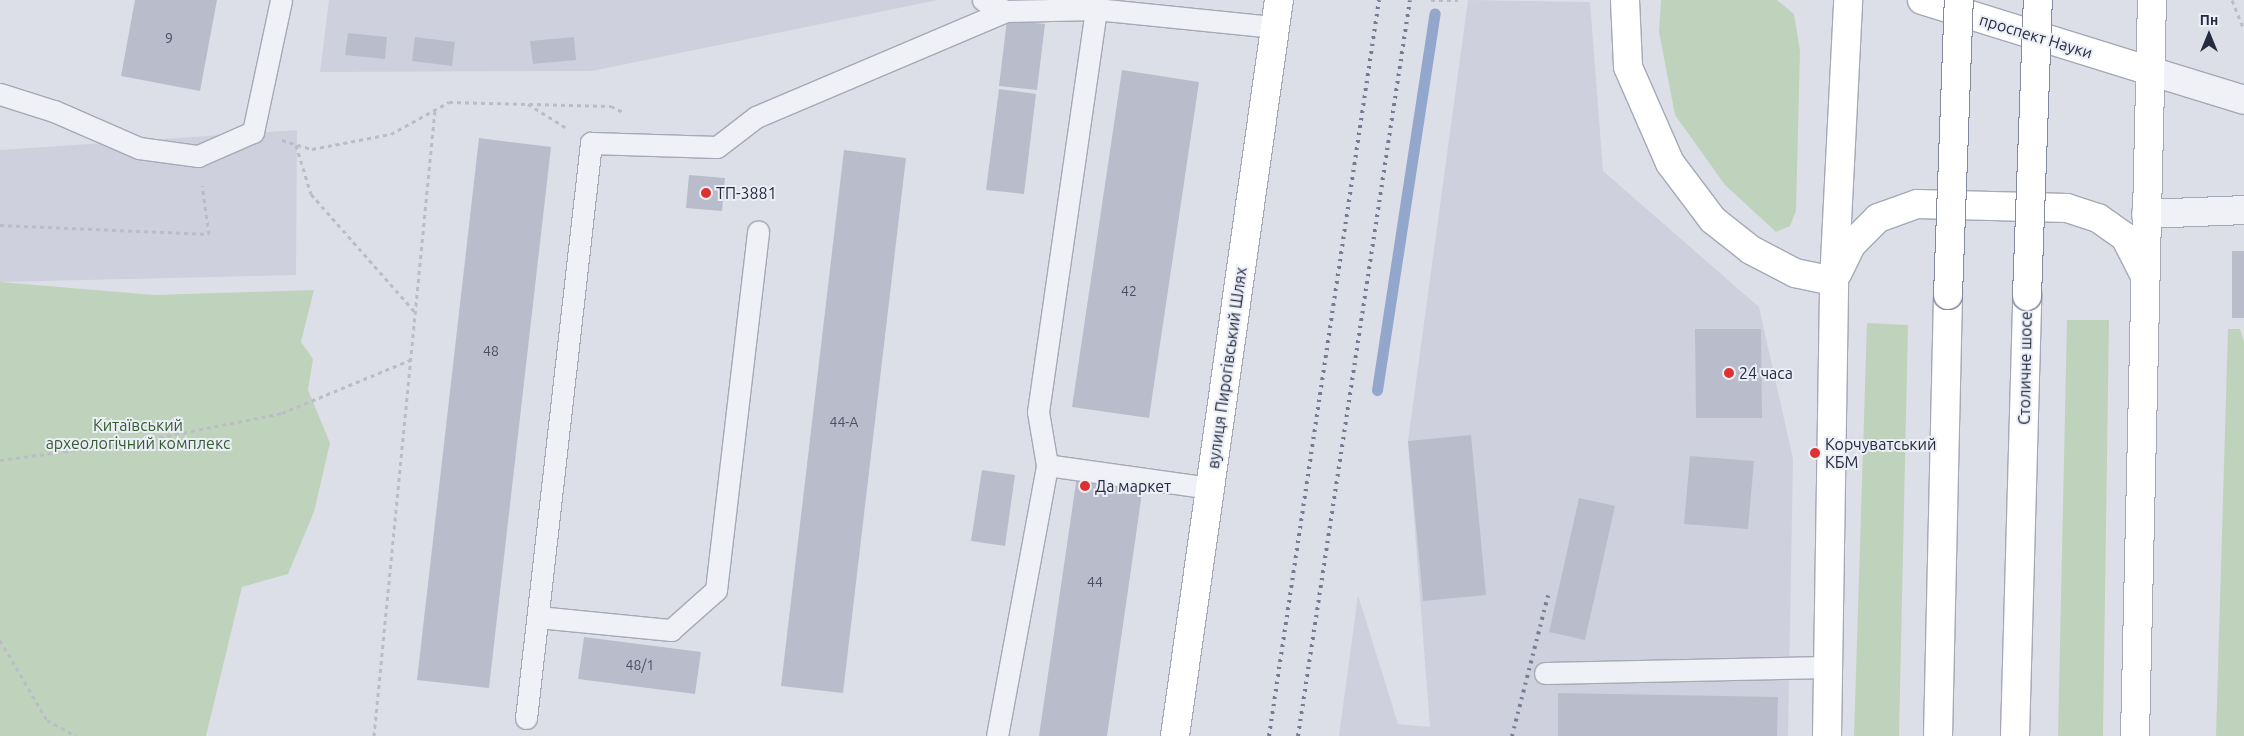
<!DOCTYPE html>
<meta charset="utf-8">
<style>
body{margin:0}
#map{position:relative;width:2244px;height:736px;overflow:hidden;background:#dcdfe8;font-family:Ubuntu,sans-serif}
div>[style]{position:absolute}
.built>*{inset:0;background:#ced1dd}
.green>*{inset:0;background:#bfd3bc}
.stream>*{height:11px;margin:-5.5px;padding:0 5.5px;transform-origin:5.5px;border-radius:5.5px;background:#93a6cc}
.building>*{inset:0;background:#b9bdcb}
.path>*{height:3px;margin-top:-1.5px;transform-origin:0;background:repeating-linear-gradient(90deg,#babdc7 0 4px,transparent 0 8px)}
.roads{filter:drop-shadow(1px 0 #a5a9b6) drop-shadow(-1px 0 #a5a9b6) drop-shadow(0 1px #a5a9b6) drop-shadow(0 -1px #a5a9b6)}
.lane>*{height:21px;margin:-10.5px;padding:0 10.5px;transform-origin:10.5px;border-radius:10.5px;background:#eff1f6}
.street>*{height:28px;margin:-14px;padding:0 14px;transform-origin:14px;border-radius:14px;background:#eff1f6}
.secondary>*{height:28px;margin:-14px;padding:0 14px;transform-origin:14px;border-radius:14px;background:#fff}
.highway>*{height:28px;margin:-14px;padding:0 14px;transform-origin:14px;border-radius:14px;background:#fff}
.rail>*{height:4px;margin-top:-2px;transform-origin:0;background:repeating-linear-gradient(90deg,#747b93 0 2.5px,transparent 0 7.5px)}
.bridges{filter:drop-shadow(1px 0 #8289a0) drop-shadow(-1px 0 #8289a0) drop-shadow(0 1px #8289a0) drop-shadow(0 -1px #8289a0)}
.highway-bridge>*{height:28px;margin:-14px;padding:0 14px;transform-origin:14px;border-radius:14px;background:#fff}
.dots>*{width:14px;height:14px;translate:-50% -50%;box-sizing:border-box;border:2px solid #eceef6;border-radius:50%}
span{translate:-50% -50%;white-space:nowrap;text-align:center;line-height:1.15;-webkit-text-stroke:4px #eceef6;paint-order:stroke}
.number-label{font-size:14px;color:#494f63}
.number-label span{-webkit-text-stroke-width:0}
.street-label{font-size:16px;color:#242a40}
.poi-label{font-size:16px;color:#242a40}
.left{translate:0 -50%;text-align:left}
.park-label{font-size:16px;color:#325d30}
.north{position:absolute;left:2184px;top:10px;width:50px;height:50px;-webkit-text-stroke:4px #eceef6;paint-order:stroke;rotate:0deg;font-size:14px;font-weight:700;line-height:20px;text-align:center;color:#242a40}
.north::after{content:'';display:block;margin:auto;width:18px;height:22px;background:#242a40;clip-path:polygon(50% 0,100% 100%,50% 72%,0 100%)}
</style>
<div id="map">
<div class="built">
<i style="clip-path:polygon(329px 0,938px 0,592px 71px,320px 72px)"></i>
<i style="clip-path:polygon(1468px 0,1590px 2px,1603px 171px,1759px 307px,1793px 459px,1788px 736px,1339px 736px,1358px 595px,1398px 724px,1430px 727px,1408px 441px)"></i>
<i style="clip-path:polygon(297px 130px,296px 275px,0 282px,0 150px)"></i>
</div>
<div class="green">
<i style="clip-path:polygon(1661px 0,1777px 0,1794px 14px,1800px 51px,1796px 211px,1790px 226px,1776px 232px,1725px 185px,1675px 115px,1659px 32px)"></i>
<i style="clip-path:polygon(0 282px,154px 295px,314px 290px,301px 342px,313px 359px,308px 390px,330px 443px,314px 512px,288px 574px,242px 587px,206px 736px,0 736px)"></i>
<i style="clip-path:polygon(2067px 320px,2109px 320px,2103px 736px,2058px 736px)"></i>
<i style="clip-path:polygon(1867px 323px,1908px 325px,1899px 736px,1854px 736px)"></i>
<i style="clip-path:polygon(2228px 329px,2240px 329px,2244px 342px,2244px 736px,2216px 736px)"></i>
</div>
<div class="stream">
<i style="left:1377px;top:390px;width:381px;rotate:-81.3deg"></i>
</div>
<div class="building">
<i style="clip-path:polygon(135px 0,217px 0,200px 91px,121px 76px)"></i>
<i style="clip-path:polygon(1007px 20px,1045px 24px,1037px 90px,999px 86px)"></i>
<i style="clip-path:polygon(348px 33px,387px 37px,385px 59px,345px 55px)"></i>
<i style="clip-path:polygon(415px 37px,455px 42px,452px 66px,412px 61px)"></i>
<i style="clip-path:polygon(574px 37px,576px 60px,533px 64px,530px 41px)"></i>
<i style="clip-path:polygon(1122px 70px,1199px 82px,1149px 418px,1072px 407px)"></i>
<i style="clip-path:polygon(999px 89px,1036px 94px,1024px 194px,986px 190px)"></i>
<i style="clip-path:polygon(479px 138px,551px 147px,489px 688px,417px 680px)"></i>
<i style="clip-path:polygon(844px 150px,906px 158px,843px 693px,781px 686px)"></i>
<i style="clip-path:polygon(689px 175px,725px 178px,722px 211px,686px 208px)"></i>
<i style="clip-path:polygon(2232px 251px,2244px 251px,2244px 318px,2232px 318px)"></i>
<i style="clip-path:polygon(1695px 329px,1761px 329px,1762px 418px,1696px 418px)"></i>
<i style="clip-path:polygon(1471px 435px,1486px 595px,1423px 601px,1408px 441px)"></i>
<i style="clip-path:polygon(1690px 456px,1754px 461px,1748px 529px,1684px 524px)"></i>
<i style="clip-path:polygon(982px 470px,1015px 475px,1005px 546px,971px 541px)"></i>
<i style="clip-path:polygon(1077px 476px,1143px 486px,1107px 736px,1039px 736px)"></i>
<i style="clip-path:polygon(1579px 498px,1615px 506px,1585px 640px,1549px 632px)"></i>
<i style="clip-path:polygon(584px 637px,701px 652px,695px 694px,578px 679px)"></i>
<i style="clip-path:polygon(1558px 693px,1778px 697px,1777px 736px,1558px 736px)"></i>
</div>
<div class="path">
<i style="left:1431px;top:0;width:27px"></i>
<i style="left:2232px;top:0;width:31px;rotate:68deg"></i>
<i style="left:528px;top:104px;width:44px;rotate:31.9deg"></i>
<i style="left:282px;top:140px;width:31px;rotate:17deg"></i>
<i style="left:312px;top:149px;width:80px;rotate:-10.8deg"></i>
<i style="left:391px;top:134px;width:66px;rotate:-28.9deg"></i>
<i style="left:449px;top:102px;width:162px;rotate:1.4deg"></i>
<i style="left:611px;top:106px;width:13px;rotate:27deg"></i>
<i style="left:296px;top:145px;width:51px;rotate:73deg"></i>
<i style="left:311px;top:194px;width:157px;rotate:48.6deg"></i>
<i style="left:0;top:225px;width:209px;rotate:2.5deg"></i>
<i style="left:209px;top:234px;width:49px;rotate:-98.1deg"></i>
<i style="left:0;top:460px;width:137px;rotate:-7.5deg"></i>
<i style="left:136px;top:442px;width:149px;rotate:-11.2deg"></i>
<i style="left:282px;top:413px;width:139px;rotate:-22.5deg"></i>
<i style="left:0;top:640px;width:93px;rotate:59.6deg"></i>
<i style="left:47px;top:720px;width:33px;rotate:29deg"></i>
<i style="left:374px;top:736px;width:630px;rotate:-84.44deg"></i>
</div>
<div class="roads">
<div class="lane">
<i style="left:983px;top:0;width:25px;rotate:26deg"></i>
<i style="left:0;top:94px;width:57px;rotate:17.5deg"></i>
<i style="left:54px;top:111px;width:93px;rotate:23.5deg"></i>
<i style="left:139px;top:148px;width:60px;rotate:7.7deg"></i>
<i style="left:198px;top:156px;width:60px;rotate:-23.6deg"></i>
<i style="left:253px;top:132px;width:135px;rotate:-78deg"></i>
<i style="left:1047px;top:465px;width:166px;rotate:8deg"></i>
<i style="left:538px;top:617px;width:134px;rotate:5.6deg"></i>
<i style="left:671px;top:630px;width:60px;rotate:-41.6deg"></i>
<i style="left:716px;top:590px;width:361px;rotate:-83.3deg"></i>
<i style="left:1545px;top:673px;width:283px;rotate:-1.2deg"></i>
<i style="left:526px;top:718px;width:579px;rotate:-83.55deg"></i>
<i style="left:591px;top:143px;width:126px;rotate:1.8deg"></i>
<i style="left:717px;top:147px;width:49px;rotate:-37.6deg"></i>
<i style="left:756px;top:117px;width:272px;rotate:-23deg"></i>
<i style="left:1006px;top:11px;width:90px;rotate:-1.3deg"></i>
<i style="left:1096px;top:9px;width:179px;rotate:5.8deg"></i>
<i style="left:997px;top:736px;width:276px;rotate:-79.5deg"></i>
<i style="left:1047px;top:465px;width:54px;rotate:-99.6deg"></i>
<i style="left:1038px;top:412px;width:407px;rotate:-81.8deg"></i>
<i style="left:1096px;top:9px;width:14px;rotate:-141deg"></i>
</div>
<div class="street">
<i style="left:2150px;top:71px;width:98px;rotate:17.1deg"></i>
<i style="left:2146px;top:214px;width:98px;rotate:-2.3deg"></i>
</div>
<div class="secondary">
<i style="left:1625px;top:0;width:67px;rotate:87.4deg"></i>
<i style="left:1628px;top:67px;width:105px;rotate:66.4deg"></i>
<i style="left:1670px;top:163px;width:71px;rotate:53deg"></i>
<i style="left:1713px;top:220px;width:48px;rotate:38.3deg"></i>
<i style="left:1751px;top:250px;width:50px;rotate:27.6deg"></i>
<i style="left:1795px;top:273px;width:40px;rotate:12deg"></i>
<i style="left:1922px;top:0;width:239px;rotate:17.3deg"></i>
<i style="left:1838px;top:272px;width:30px;rotate:-64deg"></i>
<i style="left:1851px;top:245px;width:38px;rotate:-45deg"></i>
<i style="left:1878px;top:218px;width:41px;rotate:-19.7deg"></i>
<i style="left:1917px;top:204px;width:150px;rotate:1.5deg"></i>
<i style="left:2067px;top:208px;width:33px;rotate:18deg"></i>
<i style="left:2098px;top:218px;width:33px;rotate:35deg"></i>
<i style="left:2125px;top:237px;width:39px;rotate:63deg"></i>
<i style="left:1175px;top:736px;width:743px;rotate:-81.96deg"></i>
<i style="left:1827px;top:736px;width:455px;rotate:-89.1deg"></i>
<i style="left:1834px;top:281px;width:281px;rotate:-87.1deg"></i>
<i style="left:2135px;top:736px;width:736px;rotate:-88.68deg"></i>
</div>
<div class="highway">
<i style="left:1938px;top:736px;width:441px;rotate:-88.7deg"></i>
<i style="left:2015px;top:736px;width:440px;rotate:-88.4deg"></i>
</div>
</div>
<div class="rail">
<i style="left:1269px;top:736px;width:744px;rotate:-81.5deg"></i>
<i style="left:1298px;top:736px;width:744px;rotate:-81.35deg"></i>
<i style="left:1512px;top:736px;width:145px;rotate:-75.6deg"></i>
</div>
<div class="bridges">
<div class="highway-bridge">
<i style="left:1948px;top:295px;width:295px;rotate:-87.9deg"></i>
<i style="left:2027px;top:296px;width:296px;rotate:-87.9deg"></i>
</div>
</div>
<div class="dots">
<i style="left:706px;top:193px;background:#dc3332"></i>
<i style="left:1729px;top:373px;background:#dc3332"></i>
<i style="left:1815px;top:453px;background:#dc3332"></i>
<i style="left:1085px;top:486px;background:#dc3332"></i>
</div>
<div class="number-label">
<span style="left:169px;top:38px">9</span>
<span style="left:1129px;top:291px">42</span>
<span style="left:491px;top:351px">48</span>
<span style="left:844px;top:422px">44-А</span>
<span style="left:1095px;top:582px">44</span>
<span style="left:640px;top:665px">48/1</span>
</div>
<div class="street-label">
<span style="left:2036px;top:36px;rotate:17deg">проспект Науки</span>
<span style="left:1227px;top:368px;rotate:-82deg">вулиця Пирогівський Шлях</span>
<span style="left:2025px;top:368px;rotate:-89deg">Столичне шосе</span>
</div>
<div class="poi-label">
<span class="left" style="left:716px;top:193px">ТП-3881</span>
<span class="left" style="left:1739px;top:373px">24 часа</span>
<span class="left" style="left:1825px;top:453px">Корчуватський<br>КБМ</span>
<span class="left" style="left:1095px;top:486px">Да маркет</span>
</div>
<div class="park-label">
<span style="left:138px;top:434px">Китаївський<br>археологічний комплекс</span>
</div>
<div class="north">Пн</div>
</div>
